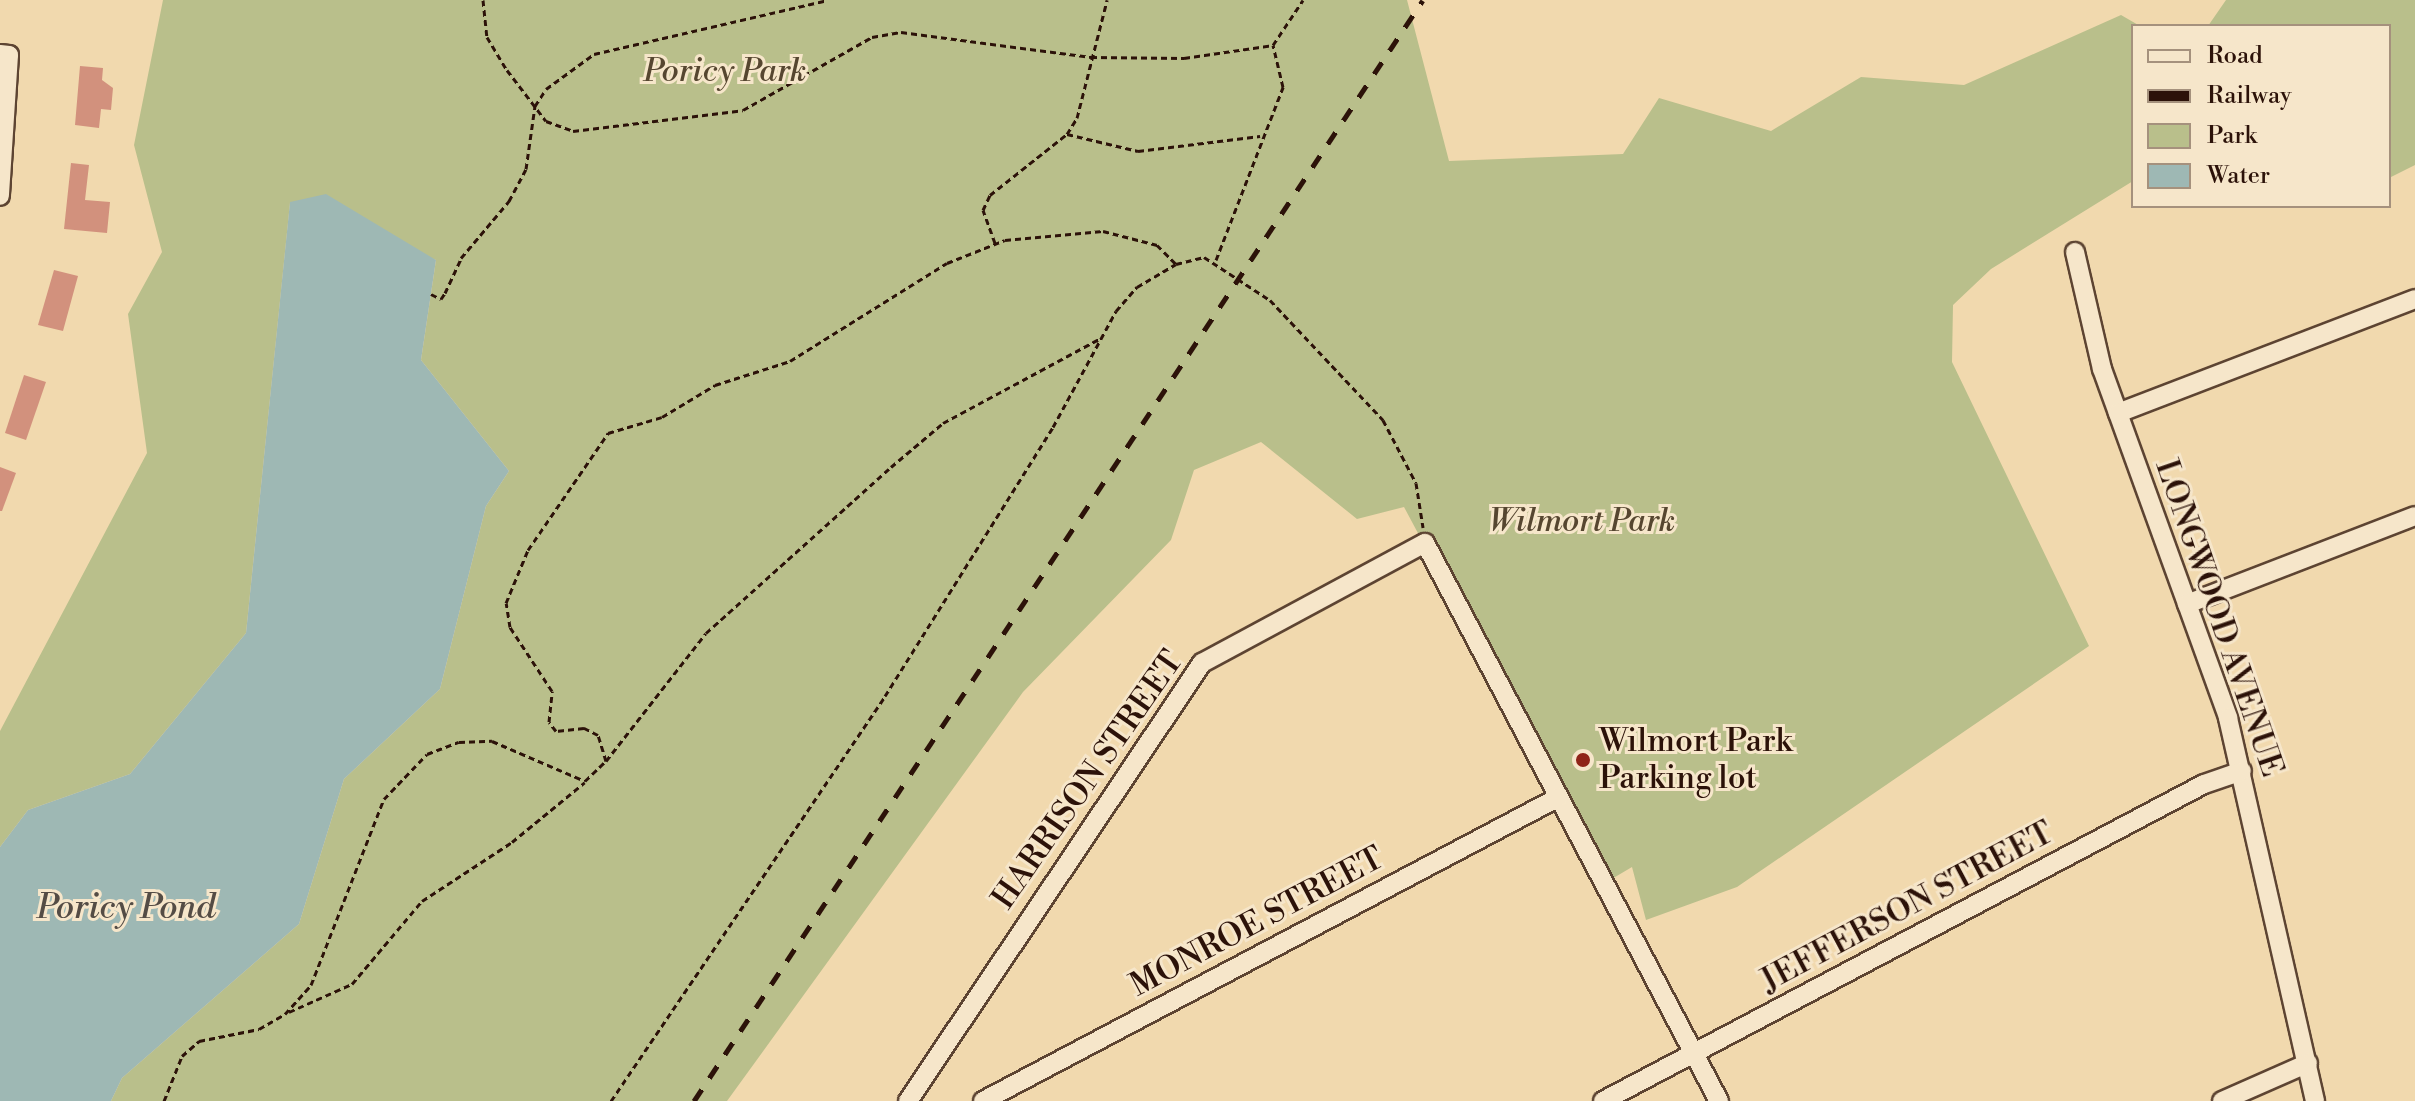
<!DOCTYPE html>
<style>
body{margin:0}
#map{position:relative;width:2415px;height:1101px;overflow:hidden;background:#f1d9ae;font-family:"Libre Bodoni",serif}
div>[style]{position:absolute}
.green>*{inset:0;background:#b9bf8b}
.water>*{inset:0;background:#9eb8b4}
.building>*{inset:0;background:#d2917d}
.path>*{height:3px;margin-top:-1.5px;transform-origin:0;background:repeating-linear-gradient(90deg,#2c1209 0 6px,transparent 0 10px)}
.roads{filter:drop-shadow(2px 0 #5d4432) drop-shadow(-2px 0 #5d4432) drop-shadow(0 2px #5d4432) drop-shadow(0 -2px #5d4432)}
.minor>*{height:18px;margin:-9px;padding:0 9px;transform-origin:9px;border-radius:9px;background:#f6e6ca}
.rail>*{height:5px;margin-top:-2.5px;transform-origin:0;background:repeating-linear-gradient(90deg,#2c1209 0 14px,transparent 0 28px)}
.dots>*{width:22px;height:22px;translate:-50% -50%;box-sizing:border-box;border:4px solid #f6e6ca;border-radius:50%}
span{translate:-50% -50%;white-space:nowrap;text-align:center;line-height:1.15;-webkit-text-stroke:6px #f6e6ca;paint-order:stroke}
.park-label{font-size:32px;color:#564630;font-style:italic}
.street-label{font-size:32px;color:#2c1209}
.poi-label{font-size:32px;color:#2c1209}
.left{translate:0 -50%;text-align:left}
.water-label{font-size:34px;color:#544c45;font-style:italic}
.legend{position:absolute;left:2131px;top:24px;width:260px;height:184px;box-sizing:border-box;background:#f6e6ca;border:2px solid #a5917d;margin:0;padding:10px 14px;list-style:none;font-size:24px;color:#2c1209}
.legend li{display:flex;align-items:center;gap:16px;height:40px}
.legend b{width:40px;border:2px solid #a5917d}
</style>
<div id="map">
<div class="green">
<i style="clip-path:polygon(163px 0,1407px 0,1449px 161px,1623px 154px,1659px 98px,1771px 131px,1861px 77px,1964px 85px,2121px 15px,2140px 26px,2133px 26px,2133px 181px,1991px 269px,1953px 305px,1952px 362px,2089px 646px,1737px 887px,1646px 920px,1632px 867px,1605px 883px,1404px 507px,1357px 519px,1261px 442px,1194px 470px,1171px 540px,1023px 692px,727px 1101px,111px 1101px,122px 1078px,299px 924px,344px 779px,440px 689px,486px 506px,509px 471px,421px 360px,436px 260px,290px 203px,246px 633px,130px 774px,28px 810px,0 847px,0 731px,147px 453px,128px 314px,162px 252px,134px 145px)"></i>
<i style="clip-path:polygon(2226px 0,2415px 0,2415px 165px,2389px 178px,2389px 26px,2208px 26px)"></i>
</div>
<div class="water">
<i style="clip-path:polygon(326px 194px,436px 260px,421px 360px,509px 471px,486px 506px,440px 689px,344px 779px,299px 924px,122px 1078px,111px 1101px,0 1101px,0 847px,28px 810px,130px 774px,246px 633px,290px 202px)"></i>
</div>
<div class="building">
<i style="clip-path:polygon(80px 66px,103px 68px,102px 80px,113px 88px,111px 110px,101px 109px,99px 128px,75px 125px)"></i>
<i style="clip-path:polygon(71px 163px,89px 165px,85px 200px,110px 202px,107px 233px,64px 229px)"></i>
<i style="clip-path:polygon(54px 270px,78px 276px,63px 331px,38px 325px)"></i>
<i style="clip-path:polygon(24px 375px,46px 382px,26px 440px,5px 433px)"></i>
<i style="clip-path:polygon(0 467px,16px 473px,2px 511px,0 511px)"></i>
</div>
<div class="path">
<i style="left:483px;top:0;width:37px;rotate:84deg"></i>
<i style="left:487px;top:37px;width:39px;rotate:59deg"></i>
<i style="left:507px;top:70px;width:64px;rotate:52.6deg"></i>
<i style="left:546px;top:121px;width:29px;rotate:20deg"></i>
<i style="left:573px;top:131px;width:171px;rotate:-7deg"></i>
<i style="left:743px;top:110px;width:148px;rotate:-29.5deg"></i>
<i style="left:872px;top:37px;width:29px;rotate:-10deg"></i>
<i style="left:901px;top:32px;width:192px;rotate:7.5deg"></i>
<i style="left:1091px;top:57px;width:93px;rotate:0.6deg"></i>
<i style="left:1184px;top:58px;width:90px;rotate:-8.3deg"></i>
<i style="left:1273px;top:45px;width:54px;rotate:-56.3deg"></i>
<i style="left:1067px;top:134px;width:73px;rotate:13.5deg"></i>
<i style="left:1138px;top:151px;width:123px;rotate:-7deg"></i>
<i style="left:995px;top:243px;width:35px;rotate:-110deg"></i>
<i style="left:983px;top:210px;width:17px;rotate:-65deg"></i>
<i style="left:990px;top:195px;width:98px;rotate:-38.4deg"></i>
<i style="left:1067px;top:134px;width:19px;rotate:-58deg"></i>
<i style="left:1077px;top:118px;width:122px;rotate:-75.7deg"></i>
<i style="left:1216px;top:260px;width:186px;rotate:-68.8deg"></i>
<i style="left:1283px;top:87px;width:43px;rotate:-103.4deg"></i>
<i style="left:431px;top:294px;width:11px;rotate:27deg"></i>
<i style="left:441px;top:299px;width:7px;rotate:-56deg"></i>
<i style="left:445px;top:293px;width:38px;rotate:-65deg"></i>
<i style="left:461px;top:258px;width:75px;rotate:-49.9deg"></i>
<i style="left:509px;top:201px;width:36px;rotate:-62deg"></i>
<i style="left:526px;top:169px;width:64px;rotate:-81.9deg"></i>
<i style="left:535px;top:106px;width:20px;rotate:-57deg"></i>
<i style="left:546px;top:89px;width:59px;rotate:-36.1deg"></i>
<i style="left:594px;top:54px;width:239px;rotate:-13deg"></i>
<i style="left:606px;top:761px;width:162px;rotate:-52deg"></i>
<i style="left:706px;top:633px;width:249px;rotate:-41.9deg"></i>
<i style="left:891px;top:467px;width:68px;rotate:-40.2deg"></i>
<i style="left:943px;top:423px;width:177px;rotate:-28.3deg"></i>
<i style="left:289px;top:1012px;width:69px;rotate:-24deg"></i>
<i style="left:352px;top:984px;width:109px;rotate:-49.9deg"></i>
<i style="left:422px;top:901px;width:108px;rotate:-33.2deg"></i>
<i style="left:512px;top:842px;width:94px;rotate:-39.4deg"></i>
<i style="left:164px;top:1101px;width:48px;rotate:-68.2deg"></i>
<i style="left:182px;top:1056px;width:23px;rotate:-41deg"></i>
<i style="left:199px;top:1041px;width:61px;rotate:-11.3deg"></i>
<i style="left:259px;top:1029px;width:30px;rotate:-30deg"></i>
<i style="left:285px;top:1014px;width:39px;rotate:-48deg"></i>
<i style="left:311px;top:985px;width:200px;rotate:-68.6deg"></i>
<i style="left:384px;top:799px;width:62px;rotate:-46.3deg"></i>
<i style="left:427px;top:754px;width:34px;rotate:-21deg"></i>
<i style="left:459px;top:742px;width:33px;rotate:-2deg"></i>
<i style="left:492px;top:741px;width:101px;rotate:23.3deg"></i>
<i style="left:585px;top:781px;width:29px;rotate:-44deg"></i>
<i style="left:606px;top:761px;width:27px;rotate:-107deg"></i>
<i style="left:598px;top:735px;width:16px;rotate:-153deg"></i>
<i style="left:584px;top:728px;width:28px;rotate:174deg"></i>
<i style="left:556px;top:731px;width:11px;rotate:-128deg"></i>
<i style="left:549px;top:722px;width:31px;rotate:-84deg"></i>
<i style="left:552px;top:691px;width:77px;rotate:-123.3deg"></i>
<i style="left:510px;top:627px;width:24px;rotate:-99deg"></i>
<i style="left:506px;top:603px;width:57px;rotate:-67.5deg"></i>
<i style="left:528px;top:550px;width:142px;rotate:-55.6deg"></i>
<i style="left:608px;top:433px;width:56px;rotate:-16.5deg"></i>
<i style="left:662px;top:417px;width:62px;rotate:-31.1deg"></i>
<i style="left:715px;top:385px;width:79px;rotate:-17.7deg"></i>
<i style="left:790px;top:361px;width:185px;rotate:-32deg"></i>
<i style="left:947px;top:263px;width:62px;rotate:-21.6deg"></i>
<i style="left:1005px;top:240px;width:98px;rotate:-5.2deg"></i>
<i style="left:1103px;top:231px;width:56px;rotate:14.5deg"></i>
<i style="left:1157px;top:245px;width:27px;rotate:45deg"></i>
<i style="left:611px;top:1101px;width:489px;rotate:-55.9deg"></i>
<i style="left:885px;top:696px;width:317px;rotate:-58deg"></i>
<i style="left:1053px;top:427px;width:132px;rotate:-61.5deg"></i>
<i style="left:1116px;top:311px;width:32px;rotate:-49deg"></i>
<i style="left:1137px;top:287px;width:45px;rotate:-30.5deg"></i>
<i style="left:1176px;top:264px;width:29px;rotate:-14deg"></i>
<i style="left:1204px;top:257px;width:79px;rotate:33.1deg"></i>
<i style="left:1270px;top:300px;width:165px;rotate:46.7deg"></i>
<i style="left:1383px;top:420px;width:71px;rotate:62.4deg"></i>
<i style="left:1416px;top:483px;width:45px;rotate:81deg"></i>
</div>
<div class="roads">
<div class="minor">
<i style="left:0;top:54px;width:9px;rotate:6deg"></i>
<i style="left:9px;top:55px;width:141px;rotate:93.7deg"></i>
<i style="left:2075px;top:252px;width:120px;rotate:77deg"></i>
<i style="left:2102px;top:369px;width:371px;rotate:70.1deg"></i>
<i style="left:2228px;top:718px;width:393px;rotate:77.2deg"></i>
<i style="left:2118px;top:413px;width:318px;rotate:-21deg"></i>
<i style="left:2187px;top:604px;width:244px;rotate:-21.1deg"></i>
<i style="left:908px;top:1101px;width:528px;rotate:-56.13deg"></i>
<i style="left:1202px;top:663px;width:253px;rotate:-28.3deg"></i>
<i style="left:1425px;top:543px;width:631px;rotate:62.22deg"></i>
<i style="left:983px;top:1101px;width:651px;rotate:-27.82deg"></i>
<i style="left:1603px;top:1101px;width:679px;rotate:-27.81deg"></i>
<i style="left:2204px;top:784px;width:40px;rotate:-18.9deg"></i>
<i style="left:2222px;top:1101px;width:94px;rotate:-23.8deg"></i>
</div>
</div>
<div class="rail">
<i style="left:694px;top:1101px;width:1320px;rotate:-56.49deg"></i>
</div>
<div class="dots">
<i style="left:1583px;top:760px;background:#8f2418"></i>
</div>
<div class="park-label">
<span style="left:725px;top:71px">Poricy Park</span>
<span style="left:1582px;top:521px">Wilmort Park</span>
</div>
<div class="street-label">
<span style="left:2219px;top:618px;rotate:71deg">LONGWOOD AVENUE</span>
<span style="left:1088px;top:780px;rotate:-55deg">HARRISON STREET</span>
<span style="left:1907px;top:907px;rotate:-28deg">JEFFERSON STREET</span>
<span style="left:1257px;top:922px;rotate:-28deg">MONROE STREET</span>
</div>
<div class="poi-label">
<span class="left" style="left:1599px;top:760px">Wilmort Park<br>Parking lot</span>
</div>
<div class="water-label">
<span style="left:126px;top:909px">Poricy Pond</span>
</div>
<ul class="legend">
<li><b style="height:10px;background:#f6e6ca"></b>Road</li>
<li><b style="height:10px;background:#2c1209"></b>Railway</li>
<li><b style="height:22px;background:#b9bf8b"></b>Park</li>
<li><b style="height:22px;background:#9eb8b4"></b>Water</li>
</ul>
</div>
